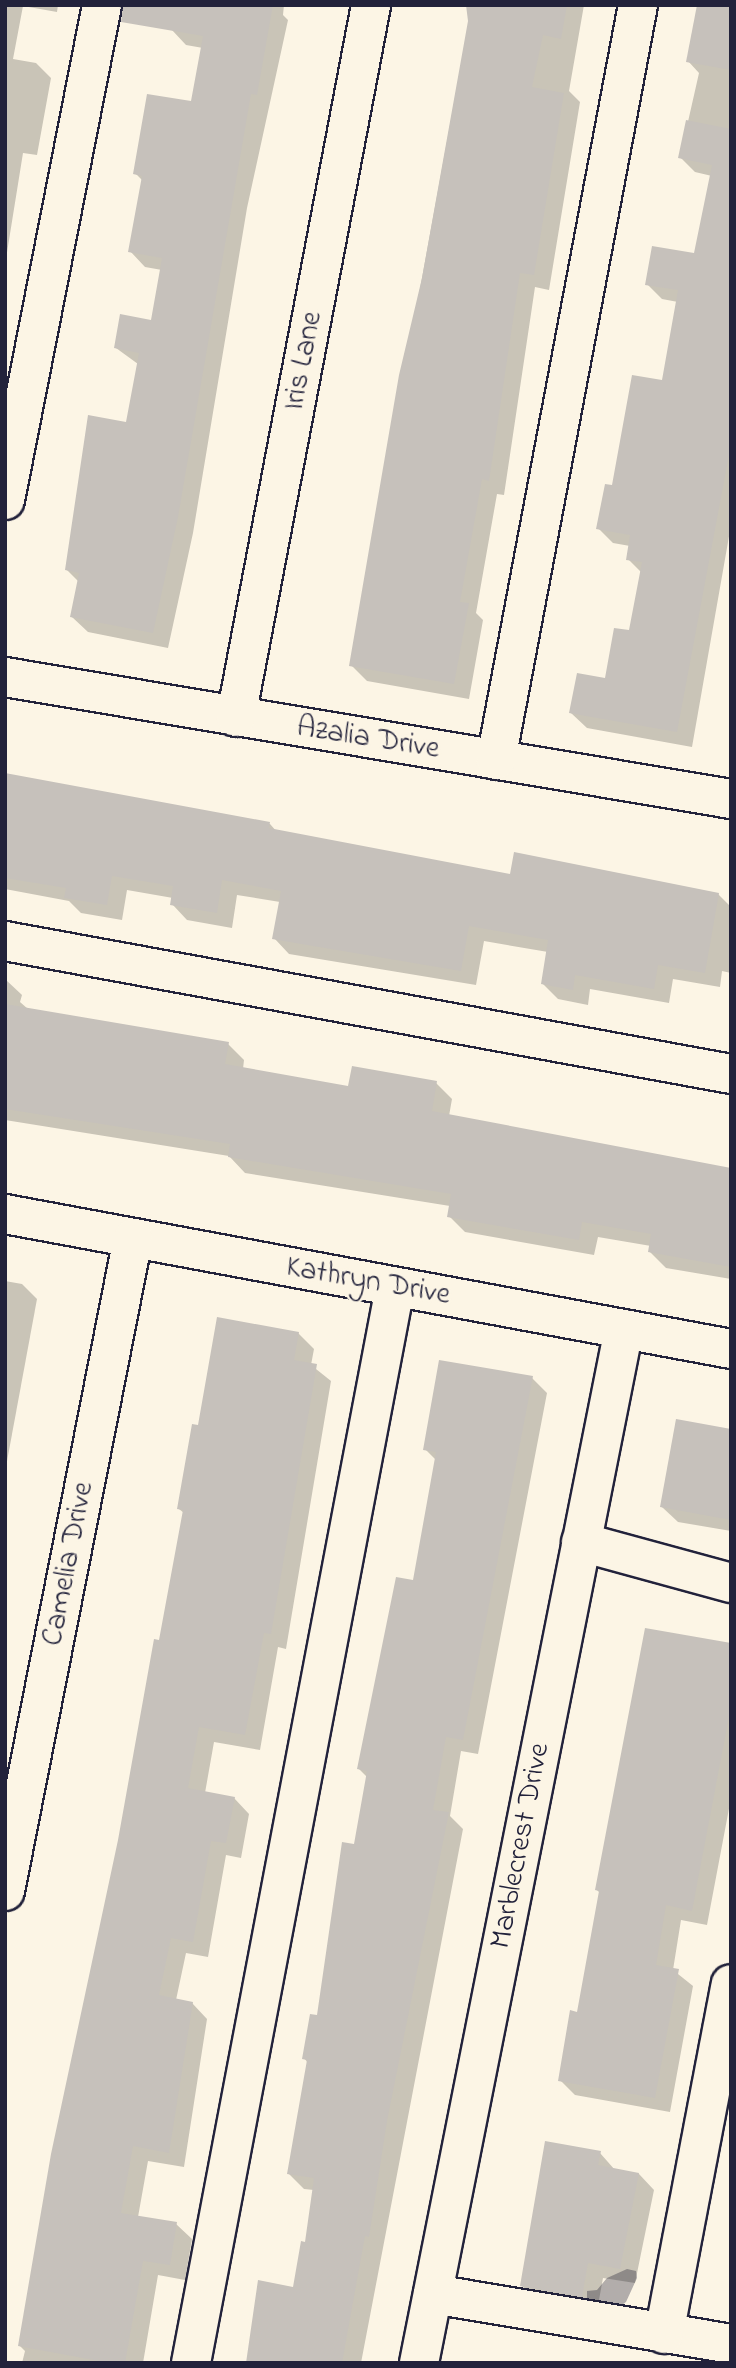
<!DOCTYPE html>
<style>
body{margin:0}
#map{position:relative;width:736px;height:2368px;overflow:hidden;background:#fcf5e5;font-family:"Indie Flower",sans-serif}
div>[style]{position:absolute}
.water>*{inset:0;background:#b2adab}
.shadow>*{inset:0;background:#0003}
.building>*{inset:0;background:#c6c1bb}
.roads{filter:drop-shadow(2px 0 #22223b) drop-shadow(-2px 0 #22223b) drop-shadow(0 2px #22223b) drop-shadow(0 -2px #22223b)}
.minor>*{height:38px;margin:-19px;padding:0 19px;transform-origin:19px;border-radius:19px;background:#fcf5e5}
span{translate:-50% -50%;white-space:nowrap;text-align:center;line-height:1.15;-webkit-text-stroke:5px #fcf5e5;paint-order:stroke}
.street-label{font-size:30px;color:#22223b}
.frame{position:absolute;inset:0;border:7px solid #22223b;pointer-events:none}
</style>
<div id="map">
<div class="water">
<i style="clip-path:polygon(627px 2269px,636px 2271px,637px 2278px,626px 2302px,619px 2307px,587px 2303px,587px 2291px,597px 2290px,607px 2278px)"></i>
</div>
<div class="shadow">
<i style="clip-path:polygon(5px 5px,58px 5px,57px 12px,23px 6px,13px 59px,36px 63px,51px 78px,37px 155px,23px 153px,5px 265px)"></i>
<i style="clip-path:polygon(174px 5px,284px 5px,283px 15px,288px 20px,247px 208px,193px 533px,168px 648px,88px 632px,72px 617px,79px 582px,67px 570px,128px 424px,138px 364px,116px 348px,153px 322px,162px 270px,145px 267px,130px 251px,143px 181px,135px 173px,193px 103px,203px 48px,186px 45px,171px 29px)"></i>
<i style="clip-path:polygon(472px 5px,584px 5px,569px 91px,580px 102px,549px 290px,535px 287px,504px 495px,497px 494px,476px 613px,483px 620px,469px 699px,367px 681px,351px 665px)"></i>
<i style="clip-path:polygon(731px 5px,731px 525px,692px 747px,587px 728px,571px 713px,606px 680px,630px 632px,642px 573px,628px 559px,630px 546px,613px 543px,598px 528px,663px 382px,678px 302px,662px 299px,647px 284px,695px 255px,712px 176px,695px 172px,680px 157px,699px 73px,688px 61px)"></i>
<i style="clip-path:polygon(5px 777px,270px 824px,277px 832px,512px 876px,718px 894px,731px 907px,731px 973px,722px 971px,720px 987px,673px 979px,669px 1003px,590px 989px,588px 1005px,558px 999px,542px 983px,548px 952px,484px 941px,476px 985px,289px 954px,274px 938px,280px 902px,237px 895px,232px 928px,187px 920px,172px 904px,173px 898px,127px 890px,122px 920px,81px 913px,69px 901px,5px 889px)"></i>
<i style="clip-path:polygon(5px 979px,22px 995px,20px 1002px,28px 1009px,228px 1044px,244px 1060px,243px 1069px,350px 1088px,436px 1083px,452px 1099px,449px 1116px,731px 1170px,731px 1279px,666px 1268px,650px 1252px,651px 1246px,598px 1237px,594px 1255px,465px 1232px,449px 1216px,450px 1206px,245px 1173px,229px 1156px,5px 1120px)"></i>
<i style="clip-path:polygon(5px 1281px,22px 1284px,37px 1299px,5px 1472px)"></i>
<i style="clip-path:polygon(298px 1333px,314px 1349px,311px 1365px,331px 1381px,286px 1649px,278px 1647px,260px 1750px,214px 1742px,205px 1793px,234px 1798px,249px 1814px,241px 1858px,226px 1855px,208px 1957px,186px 1953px,176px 2000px,192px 2003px,207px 2019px,184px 2167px,148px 2161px,138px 2217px,176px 2224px,192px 2239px,185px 2280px,158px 2275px,143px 2363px,22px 2363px,25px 2351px,20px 2346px,160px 1642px,184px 1513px,179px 1509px,200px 1427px)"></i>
<i style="clip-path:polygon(532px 1378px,547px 1393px,478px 1754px,461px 1751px,450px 1816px,463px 1829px,361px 2363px,248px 2363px,295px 2289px,306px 2244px,314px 2190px,304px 2189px,288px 2173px,308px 2063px,304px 2058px,318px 2017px,355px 1846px,367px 1777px,359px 1769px,415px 1582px,436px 1460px,425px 1449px)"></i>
<i style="clip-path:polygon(731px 1430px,731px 1531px,678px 1522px,662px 1507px)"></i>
<i style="clip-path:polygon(731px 1645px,731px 1798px,707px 1925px,681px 1920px,673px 1970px,693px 1986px,670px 2112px,575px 2095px,560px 2080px,579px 2014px,600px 1893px,597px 1890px)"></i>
<i style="clip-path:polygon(600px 2153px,615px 2170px,639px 2174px,654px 2190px,635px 2283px,603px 2278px,597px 2311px,537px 2301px,522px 2286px)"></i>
</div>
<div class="building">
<i style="clip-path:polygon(123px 5px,273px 5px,257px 95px,251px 94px,178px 517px,153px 633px,70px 617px,79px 573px,65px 570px,88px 415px,126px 422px,139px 353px,114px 348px,120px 314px,151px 320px,162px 258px,128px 252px,142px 176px,133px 174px,147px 94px,191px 101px,203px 36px,121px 22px)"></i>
<i style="clip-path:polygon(466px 5px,567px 5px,561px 39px,543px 35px,532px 87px,564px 93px,534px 275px,520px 273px,489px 481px,482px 479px,460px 602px,469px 603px,454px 684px,349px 666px,399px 375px,422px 278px,468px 21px)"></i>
<i style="clip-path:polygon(697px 5px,731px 5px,731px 70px,686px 62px)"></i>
<i style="clip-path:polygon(686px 120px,731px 129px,731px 444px,677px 732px,569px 713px,577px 673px,605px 678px,614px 628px,629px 630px,642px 562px,626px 560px,630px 535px,596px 529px,605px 484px,612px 485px,632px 375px,662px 380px,678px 290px,645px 285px,652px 246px,694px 253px,712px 165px,678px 158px)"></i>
<i style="clip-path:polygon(5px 773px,270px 822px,269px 828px,510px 874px,514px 852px,719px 893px,705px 973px,658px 965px,654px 989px,575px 975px,573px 990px,541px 984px,548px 940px,469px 926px,461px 971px,272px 939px,281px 891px,222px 880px,217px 913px,170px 905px,173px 886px,112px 876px,107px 905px,64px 898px,66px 888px,5px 878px)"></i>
<i style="clip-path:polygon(5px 1004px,229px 1042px,225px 1064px,348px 1086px,352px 1066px,437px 1081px,432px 1111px,731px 1168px,731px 1267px,648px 1252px,651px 1234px,582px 1222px,579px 1240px,447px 1217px,451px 1194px,228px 1157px,230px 1144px,5px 1109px)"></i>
<i style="clip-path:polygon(217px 1317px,299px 1332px,294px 1360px,317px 1364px,271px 1634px,264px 1633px,245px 1735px,199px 1727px,188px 1788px,235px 1797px,226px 1843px,211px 1841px,193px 1942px,171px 1938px,159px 1995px,193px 2002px,169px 2153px,133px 2146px,121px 2213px,177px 2222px,170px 2265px,143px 2261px,125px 2363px,110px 2363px,18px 2346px,51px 2154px,118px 1840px,154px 1639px,159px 1640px,183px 1510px,177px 1509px,192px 1424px,198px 1425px)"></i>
<i style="clip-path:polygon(439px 1360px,533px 1376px,463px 1740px,446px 1737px,433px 1810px,449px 1812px,387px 2121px,369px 2237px,365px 2236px,342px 2363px,246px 2363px,258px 2280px,293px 2287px,301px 2241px,305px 2242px,314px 2178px,287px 2174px,307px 2060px,302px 2059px,310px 2014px,317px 2015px,342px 1842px,354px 1844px,367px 1771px,357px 1769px,396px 1577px,413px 1580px,436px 1452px,423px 1450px)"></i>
<i style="clip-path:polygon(676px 1419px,731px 1429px,731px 1520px,660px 1507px)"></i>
<i style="clip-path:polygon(645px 1628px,731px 1643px,731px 1706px,692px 1911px,666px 1905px,656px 1965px,679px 1969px,655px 2098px,558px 2081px,570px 2010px,577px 2012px,599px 1891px,595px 1890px)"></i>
<i style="clip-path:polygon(545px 2141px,601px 2151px,598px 2165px,639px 2173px,620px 2269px,588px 2263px,582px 2297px,520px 2286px)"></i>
</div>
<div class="roads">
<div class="minor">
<i style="left:5px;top:500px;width:504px;rotate:-78.91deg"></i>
<i style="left:5px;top:677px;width:736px;rotate:9.54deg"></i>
<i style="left:236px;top:717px;width:725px;rotate:-79.26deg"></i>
<i style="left:496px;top:760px;width:768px;rotate:-79.35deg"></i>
<i style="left:5px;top:941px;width:738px;rotate:10.38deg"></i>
<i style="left:5px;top:1214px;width:738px;rotate:10.53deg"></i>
<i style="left:581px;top:1542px;width:156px;rotate:15.3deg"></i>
<i style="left:5px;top:1891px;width:665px;rotate:-78.91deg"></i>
<i style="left:433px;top:2294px;width:302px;rotate:9.5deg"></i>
<i style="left:664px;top:2334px;width:356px;rotate:-79.2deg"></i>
<i style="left:191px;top:2363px;width:1095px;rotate:-79.26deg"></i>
<i style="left:419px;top:2363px;width:1054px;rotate:-78.79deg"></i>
</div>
</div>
<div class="street-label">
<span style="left:304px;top:361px;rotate:-79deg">Iris Lane</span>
<span style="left:368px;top:739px;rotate:9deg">Azalia Drive</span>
<span style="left:368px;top:1282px;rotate:10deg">Kathryn Drive</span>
<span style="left:69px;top:1564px;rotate:-79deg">Camelia Drive</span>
<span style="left:521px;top:1846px;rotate:-79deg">Marblecrest Drive</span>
</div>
<div class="frame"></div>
</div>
